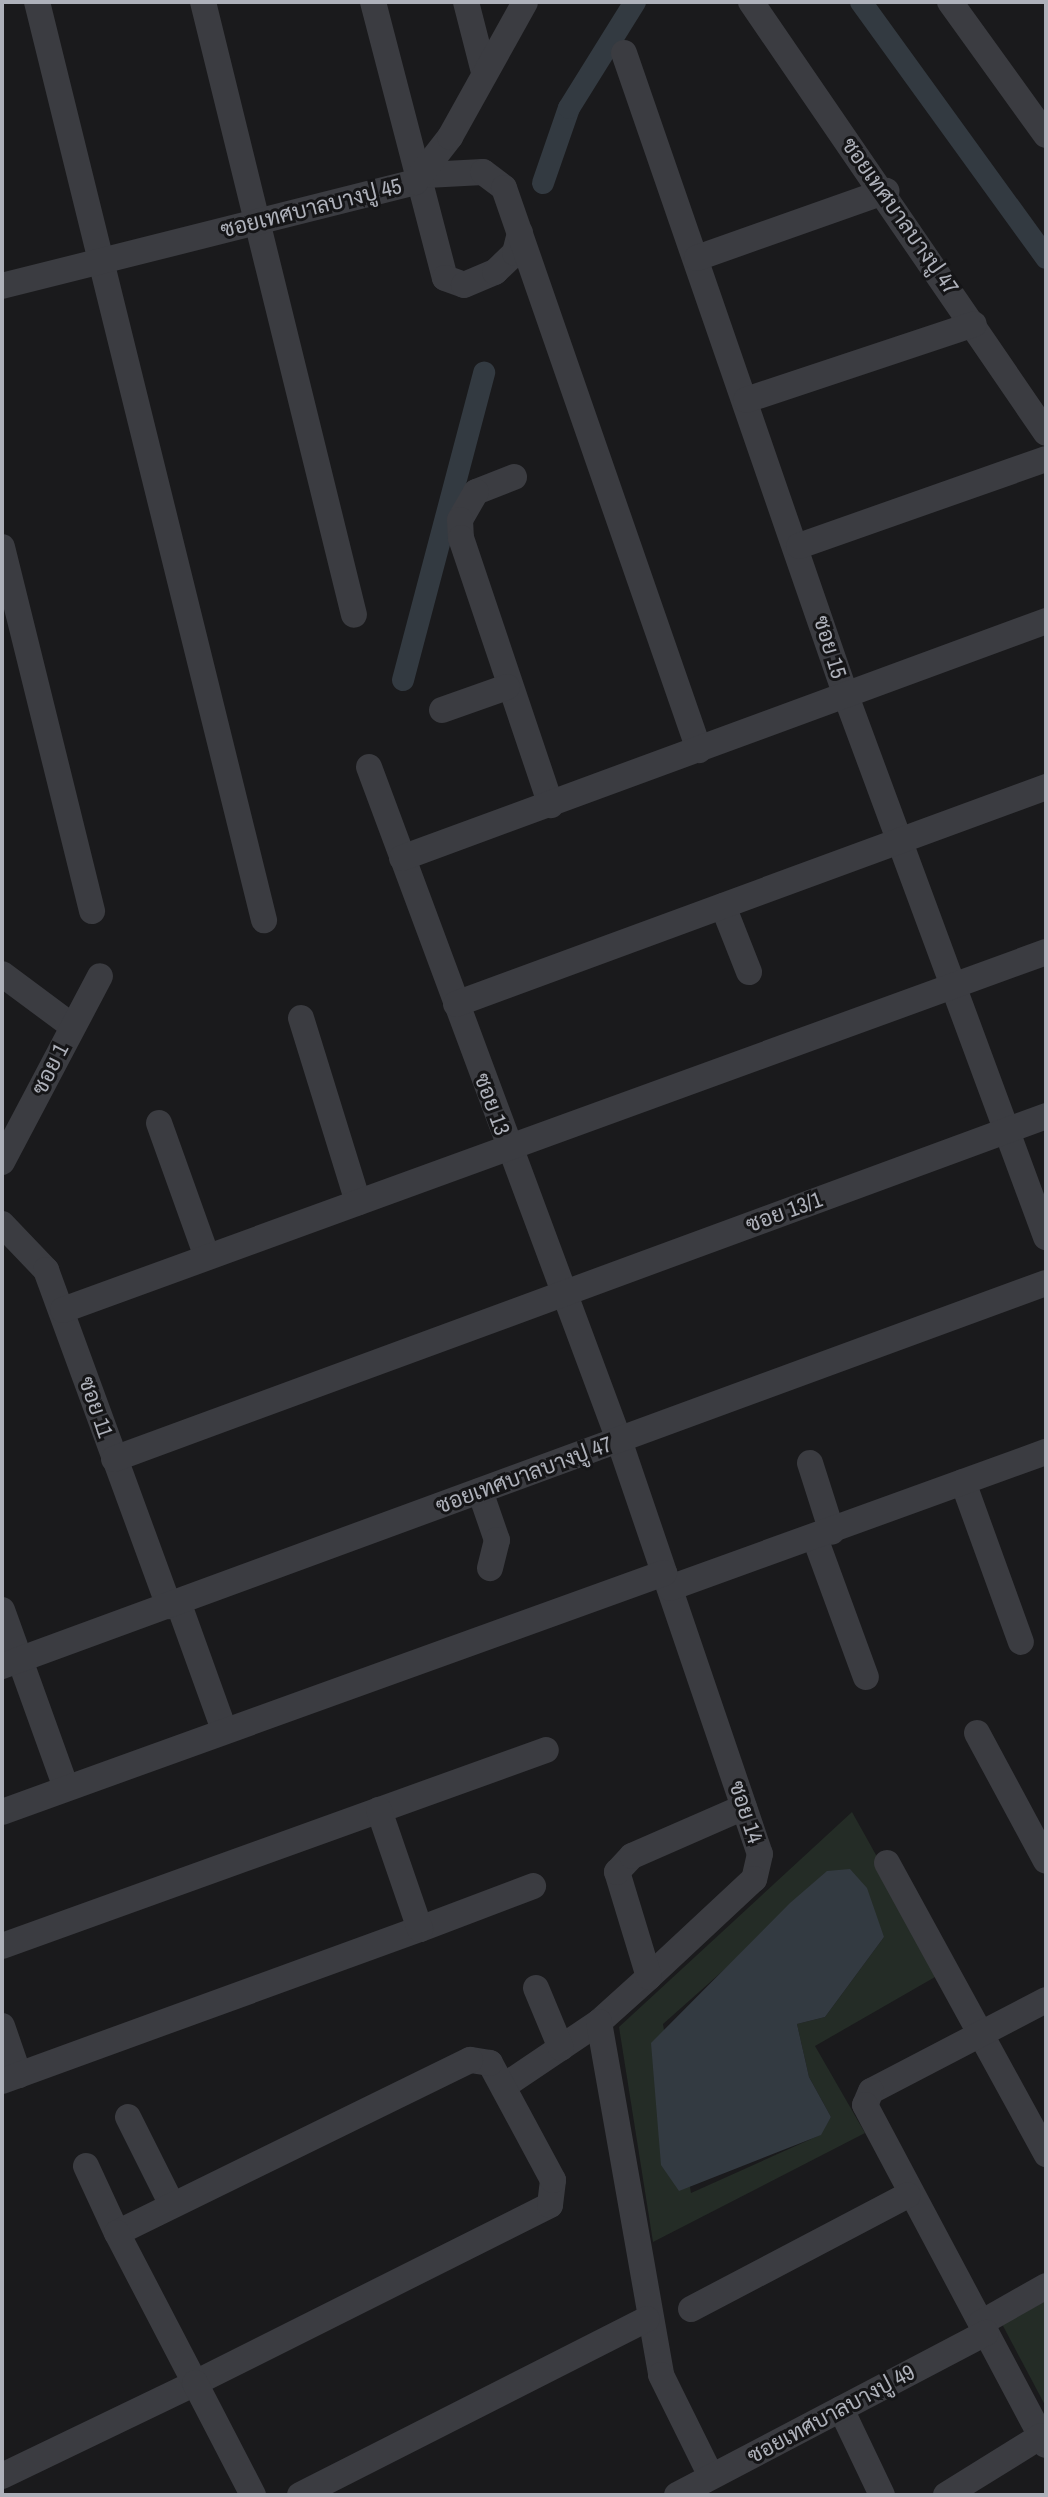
<!DOCTYPE html>
<meta charset="utf-8">
<style>
body{margin:0}
#map{position:relative;width:1048px;height:2497px;overflow:hidden;background:#1a1a1c;font-family:"Archivo Narrow",Sarabun,sans-serif}
div>[style]{position:absolute}
.green>*{inset:0;background:#242c26}
.water>*{inset:0;background:#333a41}
.canal>*{height:22px;margin:-11px;padding:0 11px;transform-origin:11px;border-radius:11px;background:#333a41}
.minor>*{height:26px;margin:-13px;padding:0 13px;transform-origin:13px;border-radius:13px;background:#3b3c41}
span{translate:-50% -50%;white-space:nowrap;text-align:center;line-height:1.15;-webkit-text-stroke:6px #151517;paint-order:stroke}
.street-label{font-size:22px;color:#aeb1ba}
.frame{position:absolute;inset:0;border:4px solid #aeb1ba;pointer-events:none}
</style>
<div id="map">
<div class="green">
<i style="clip-path:polygon(evenodd,852px 1812px,942px 1973px,815px 2046px,865px 2133px,653px 2242px,619px 2027px,852px 1812px,779px 1921px,884px 1937px,825px 2017px,797px 2024px,809px 2077px,831px 2117px,820px 2135px,691px 2193px,663px 2024px,779px 1921px)"></i>
<i style="clip-path:polygon(1046px 2301px,1046px 2407px,1002px 2324px)"></i>
</div>
<div class="water">
<i style="clip-path:polygon(850px 1869px,867px 1888px,884px 1937px,825px 2017px,797px 2024px,809px 2077px,831px 2117px,821px 2135px,679px 2191px,661px 2165px,651px 2043px,790px 1903px,827px 1871px)"></i>
</div>
<div class="canal">
<i style="left:861px;top:2px;width:316px;rotate:54.1deg"></i>
<i style="left:543px;top:183px;width:79px;rotate:-70.9deg"></i>
<i style="left:569px;top:108px;width:125px;rotate:-58.1deg"></i>
<i style="left:403px;top:680px;width:318px;rotate:-75.2deg"></i>
</div>
<div class="minor">
<i style="left:37px;top:2px;width:946px;rotate:76.11deg"></i>
<i style="left:203px;top:2px;width:631px;rotate:76.16deg"></i>
<i style="left:373px;top:2px;width:285px;rotate:75.4deg"></i>
<i style="left:445px;top:278px;width:20px;rotate:20deg"></i>
<i style="left:464px;top:285px;width:34px;rotate:-23deg"></i>
<i style="left:495px;top:272px;width:28px;rotate:-44deg"></i>
<i style="left:515px;top:253px;width:21px;rotate:-76deg"></i>
<i style="left:466px;top:2px;width:72px;rotate:75.6deg"></i>
<i style="left:751px;top:2px;width:522px;rotate:55.61deg"></i>
<i style="left:950px;top:2px;width:164px;rotate:54.2deg"></i>
<i style="left:624px;top:53px;width:680px;rotate:70.95deg"></i>
<i style="left:846px;top:696px;width:577px;rotate:69.71deg"></i>
<i style="left:426px;top:175px;width:57px;rotate:-3deg"></i>
<i style="left:483px;top:172px;width:26px;rotate:37deg"></i>
<i style="left:504px;top:188px;width:595px;rotate:70.86deg"></i>
<i style="left:697px;top:258px;width:201px;rotate:-19.5deg"></i>
<i style="left:2px;top:286px;width:426px;rotate:-14.1deg"></i>
<i style="left:415px;top:182px;width:57px;rotate:-52.1deg"></i>
<i style="left:450px;top:137px;width:154px;rotate:-60.9deg"></i>
<i style="left:746px;top:400px;width:240px;rotate:-18.4deg"></i>
<i style="left:514px;top:477px;width:41px;rotate:158.5deg"></i>
<i style="left:476px;top:492px;width:32px;rotate:120deg"></i>
<i style="left:460px;top:520px;width:18px;rotate:87deg"></i>
<i style="left:461px;top:538px;width:282px;rotate:71.4deg"></i>
<i style="left:799px;top:546px;width:262px;rotate:-19.4deg"></i>
<i style="left:2px;top:547px;width:375px;rotate:76.1deg"></i>
<i style="left:442px;top:710px;width:69px;rotate:-19.5deg"></i>
<i style="left:369px;top:767px;width:718px;rotate:69.62deg"></i>
<i style="left:619px;top:1440px;width:437px;rotate:71.2deg"></i>
<i style="left:760px;top:1854px;width:26px;rotate:103deg"></i>
<i style="left:754px;top:1879px;width:144px;rotate:137deg"></i>
<i style="left:649px;top:1977px;width:67px;rotate:138deg"></i>
<i style="left:599px;top:2022px;width:111px;rotate:146deg"></i>
<i style="left:402px;top:858px;width:686px;rotate:-20.2deg"></i>
<i style="left:723px;top:906px;width:71px;rotate:68.5deg"></i>
<i style="left:2px;top:974px;width:87px;rotate:36.6deg"></i>
<i style="left:456px;top:1004px;width:629px;rotate:-20.19deg"></i>
<i style="left:301px;top:1018px;width:193px;rotate:72.8deg"></i>
<i style="left:159px;top:1123px;width:142px;rotate:70.3deg"></i>
<i style="left:2px;top:1162px;width:210px;rotate:-62.2deg"></i>
<i style="left:2px;top:1224px;width:64px;rotate:46.3deg"></i>
<i style="left:46px;top:1270px;width:358px;rotate:69.9deg"></i>
<i style="left:63px;top:1310px;width:1046px;rotate:-20.01deg"></i>
<i style="left:114px;top:1459px;width:993px;rotate:-20.2deg"></i>
<i style="left:810px;top:1463px;width:72px;rotate:72.3deg"></i>
<i style="left:963px;top:1482px;width:170px;rotate:70.1deg"></i>
<i style="left:480px;top:1491px;width:52px;rotate:70.9deg"></i>
<i style="left:497px;top:1540px;width:29px;rotate:104deg"></i>
<i style="left:815px;top:1538px;width:148px;rotate:69.9deg"></i>
<i style="left:670px;top:1588px;width:400px;rotate:-19.9deg"></i>
<i style="left:178px;top:1602px;width:136px;rotate:70.2deg"></i>
<i style="left:2px;top:1610px;width:189px;rotate:70.2deg"></i>
<i style="left:2px;top:1666px;width:1112px;rotate:-20.15deg"></i>
<i style="left:977px;top:1733px;width:145px;rotate:61.7deg"></i>
<i style="left:2px;top:1812px;width:704px;rotate:-19.85deg"></i>
<i style="left:887px;top:1863px;width:332px;rotate:61.3deg"></i>
<i style="left:420px;top:1929px;width:121px;rotate:-20.8deg"></i>
<i style="left:2px;top:1946px;width:578px;rotate:-19.81deg"></i>
<i style="left:649px;top:1977px;width:110px;rotate:-106.9deg"></i>
<i style="left:617px;top:1872px;width:22px;rotate:-47deg"></i>
<i style="left:632px;top:1856px;width:122px;rotate:-23.6deg"></i>
<i style="left:536px;top:1988px;width:65px;rotate:67.4deg"></i>
<i style="left:1046px;top:2000px;width:197px;rotate:152.5deg"></i>
<i style="left:871px;top:2091px;width:15px;rotate:113deg"></i>
<i style="left:865px;top:2105px;width:385px;rotate:62deg"></i>
<i style="left:599px;top:2022px;width:358px;rotate:80deg"></i>
<i style="left:661px;top:2375px;width:113px;rotate:63.7deg"></i>
<i style="left:2px;top:2026px;width:52px;rotate:70.9deg"></i>
<i style="left:2px;top:2081px;width:445px;rotate:-20deg"></i>
<i style="left:420px;top:1929px;width:126px;rotate:-109deg"></i>
<i style="left:128px;top:2117px;width:98px;rotate:63.4deg"></i>
<i style="left:86px;top:2166px;width:74px;rotate:65.2deg"></i>
<i style="left:691px;top:2309px;width:245px;rotate:-27.7deg"></i>
<i style="left:981px;top:2323px;width:75px;rotate:-29.6deg"></i>
<i style="left:841px;top:2409px;width:95px;rotate:64.5deg"></i>
<i style="left:2px;top:2476px;width:214px;rotate:-25.7deg"></i>
<i style="left:195px;top:2383px;width:397px;rotate:-26.6deg"></i>
<i style="left:550px;top:2205px;width:25px;rotate:-83deg"></i>
<i style="left:553px;top:2180px;width:133px;rotate:-118.3deg"></i>
<i style="left:490px;top:2063px;width:20px;rotate:-171deg"></i>
<i style="left:470px;top:2060px;width:393px;rotate:153.9deg"></i>
<i style="left:117px;top:2233px;width:169px;rotate:62.5deg"></i>
<i style="left:195px;top:2383px;width:126px;rotate:62.6deg"></i>
<i style="left:300px;top:2495px;width:389px;rotate:-26.9deg"></i>
<i style="left:677px;top:2495px;width:349px;rotate:-27.7deg"></i>
<i style="left:946px;top:2495px;width:112px;rotate:-31.8deg"></i>
</div>
<div class="street-label">
<span style="left:311px;top:208px;rotate:-14deg">ซอยเทศบาลบางปู 45</span>
<span style="left:900px;top:216px;rotate:55deg">ซอยเทศบาลบางปู 47</span>
<span style="left:830px;top:647px;rotate:73deg">ซอย 15</span>
<span style="left:50px;top:1069px;rotate:-63deg">ซอย 1</span>
<span style="left:492px;top:1104px;rotate:70deg">ซอย 13</span>
<span style="left:784px;top:1212px;rotate:-20deg">ซอย 13/1</span>
<span style="left:96px;top:1407px;rotate:71deg">ซอย 11</span>
<span style="left:524px;top:1475px;rotate:-20deg">ซอยเทศบาลบางปู 47</span>
<span style="left:746px;top:1812px;rotate:72deg">ซอย 14</span>
<span style="left:831px;top:2414px;rotate:-28deg">ซอยเทศบาลบางปู 49</span>
</div>
<div class="frame"></div>
</div>
